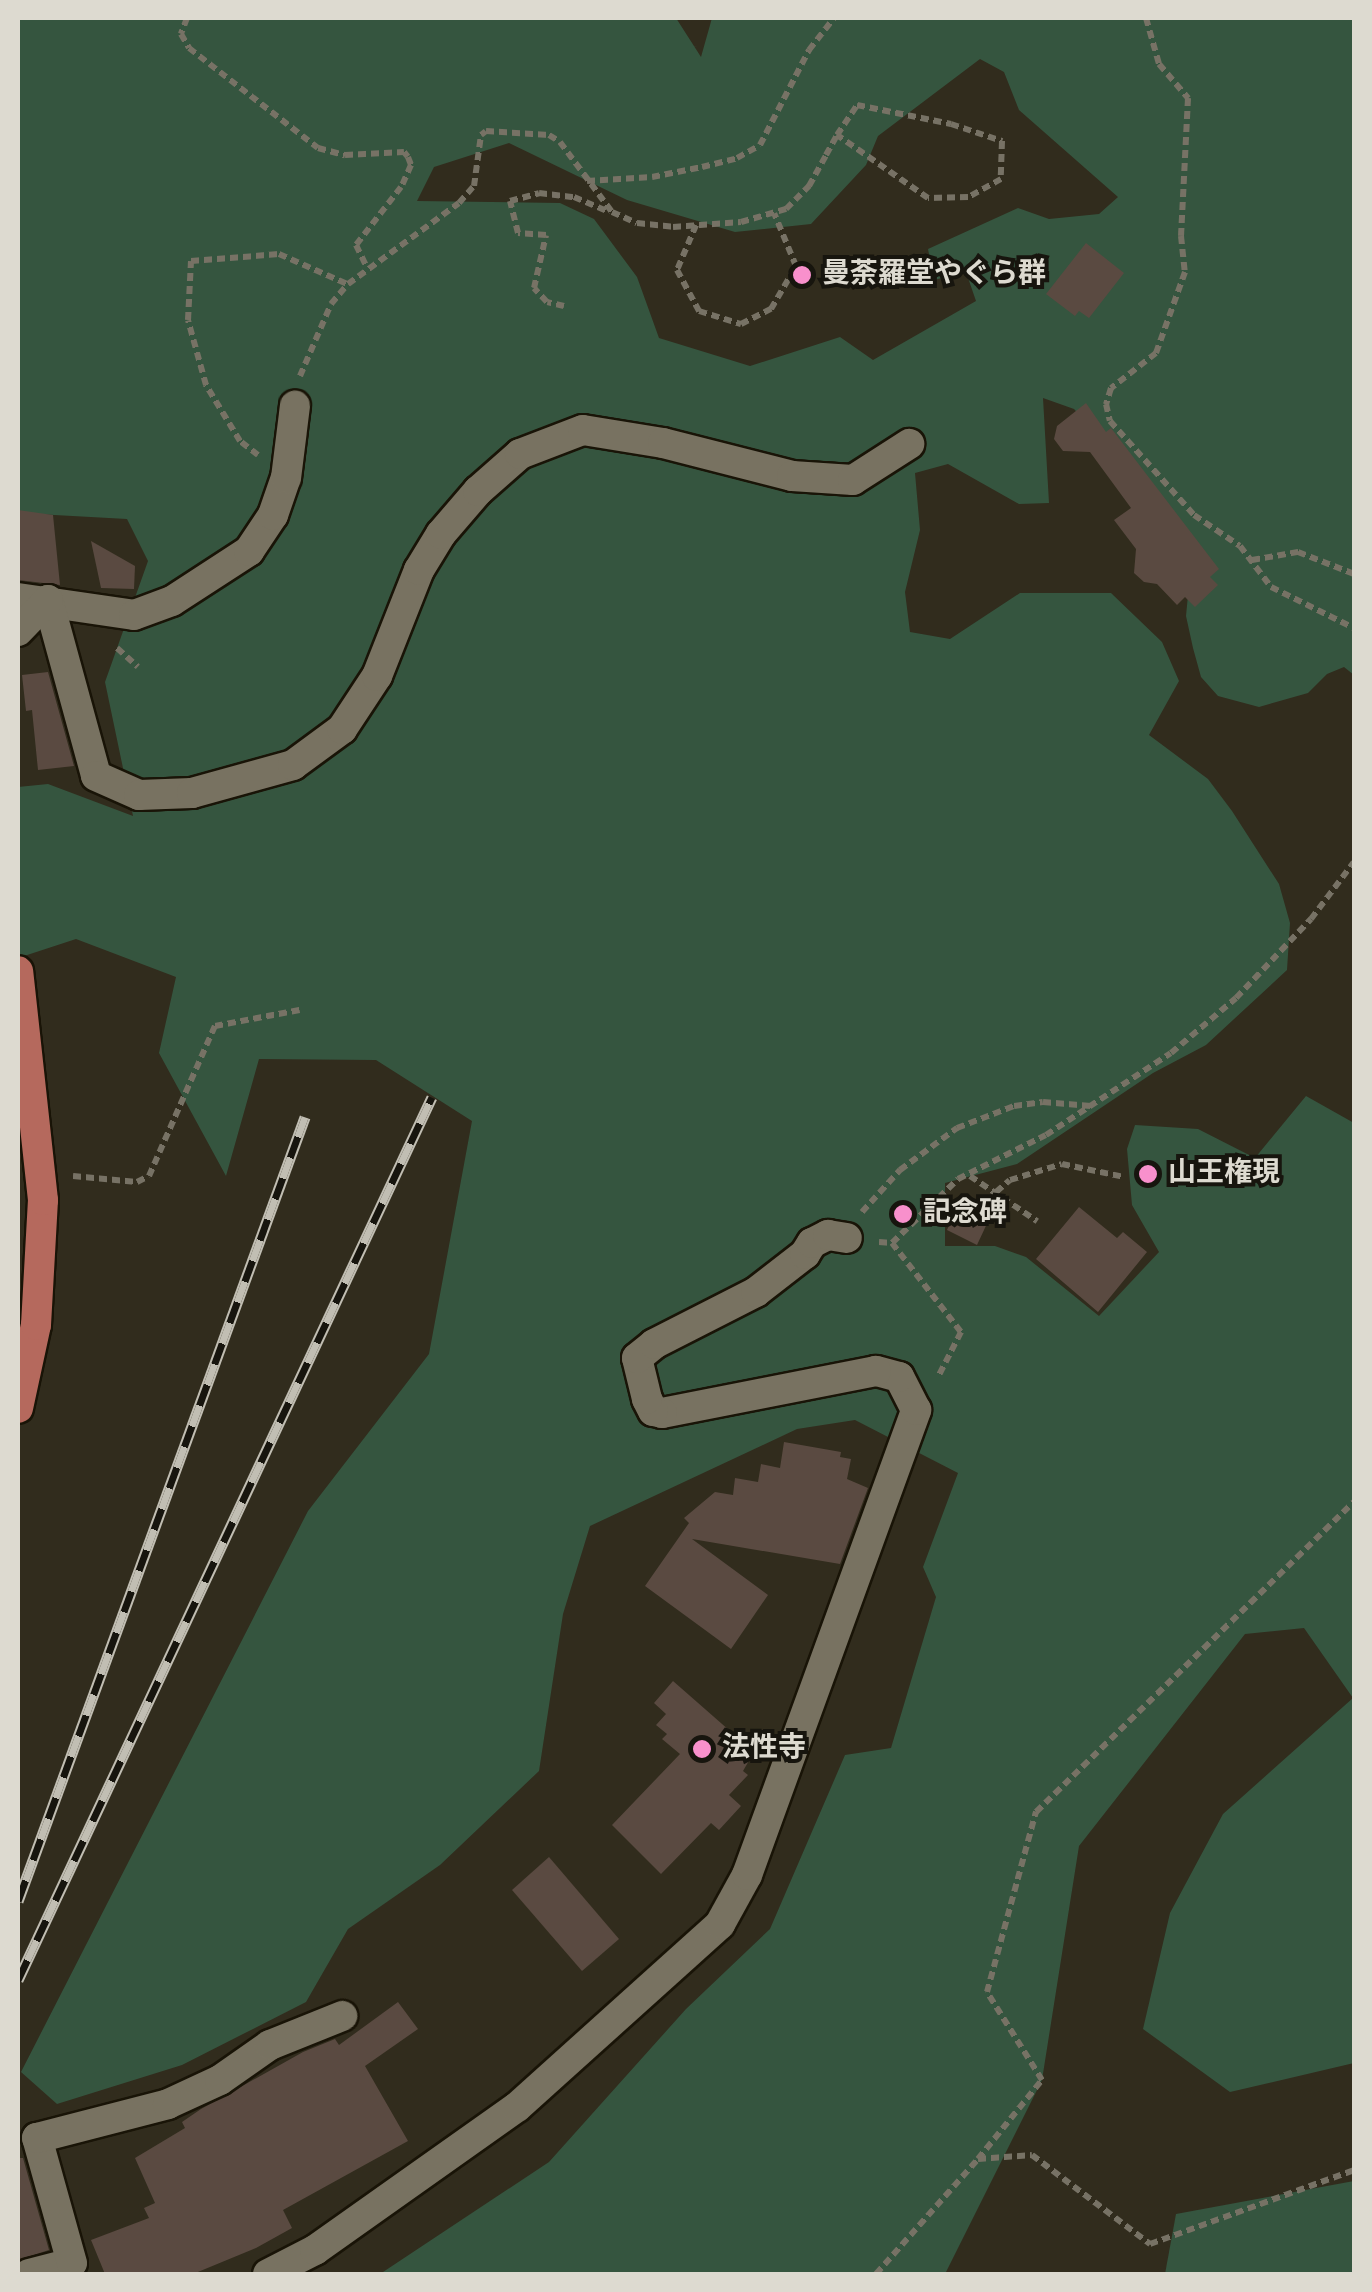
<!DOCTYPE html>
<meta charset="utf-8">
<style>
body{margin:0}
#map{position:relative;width:1372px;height:2292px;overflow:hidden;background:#312c1d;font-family:Overpass,"Noto Sans JP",sans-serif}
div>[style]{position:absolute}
.green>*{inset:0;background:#35553f}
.building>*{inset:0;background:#5a4a41}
.path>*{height:6px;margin-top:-3px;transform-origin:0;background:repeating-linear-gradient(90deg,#777265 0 8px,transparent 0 13px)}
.roads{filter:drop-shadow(2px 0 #191407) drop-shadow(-2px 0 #191407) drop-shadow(0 2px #191407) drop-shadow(0 -2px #191407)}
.minor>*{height:30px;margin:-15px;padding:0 15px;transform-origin:15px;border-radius:15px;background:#787261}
.major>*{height:30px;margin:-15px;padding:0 15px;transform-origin:15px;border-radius:15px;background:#b5695d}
.rail>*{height:11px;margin-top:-5.5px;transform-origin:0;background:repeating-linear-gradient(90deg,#17150e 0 22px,#c1beb3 0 44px);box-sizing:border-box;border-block:2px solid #c1beb3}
.dots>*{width:28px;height:28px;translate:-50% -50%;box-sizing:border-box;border:5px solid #17150e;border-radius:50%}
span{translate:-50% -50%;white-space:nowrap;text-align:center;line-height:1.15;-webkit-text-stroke:8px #17150e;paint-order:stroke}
.poi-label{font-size:28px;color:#dddad0;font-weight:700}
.left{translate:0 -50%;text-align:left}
.frame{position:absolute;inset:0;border:20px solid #dddad0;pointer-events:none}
</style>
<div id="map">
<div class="green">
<i style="clip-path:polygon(evenodd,18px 18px,676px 18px,701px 57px,712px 18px,1354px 18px,1354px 675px,1344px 667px,1327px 674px,1308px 693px,1259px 707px,1218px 696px,1201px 677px,1193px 648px,1186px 616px,1190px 574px,1111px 449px,1074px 409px,1043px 398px,1049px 503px,1019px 504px,948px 464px,915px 473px,920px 530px,905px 592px,910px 632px,950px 639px,1020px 593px,1111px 593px,1162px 642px,1179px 681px,1149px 735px,1208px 779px,1232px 811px,1279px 884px,1290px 923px,1287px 970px,1206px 1045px,1153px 1073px,1017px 1164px,945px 1183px,945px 1246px,995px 1246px,1026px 1257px,1099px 1316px,1159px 1252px,1132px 1205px,1127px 1149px,1135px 1125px,1198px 1129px,1255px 1158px,1306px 1096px,1354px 1123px,1354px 2063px,1230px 2092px,1143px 2029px,1170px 1913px,1223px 1814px,1353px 1698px,1304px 1628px,1245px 1634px,1079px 1846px,1042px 2080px,945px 2274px,380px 2274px,549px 2162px,686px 2009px,770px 1929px,845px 1755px,891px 1748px,936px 1597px,923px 1567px,958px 1473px,855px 1420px,797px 1429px,590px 1526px,563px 1614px,539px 1771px,440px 1865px,348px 1929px,306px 2002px,182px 2065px,57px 2104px,21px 2072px,308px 1511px,429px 1354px,472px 1121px,376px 1060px,259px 1059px,226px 1176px,159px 1053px,176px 977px,76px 939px,18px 958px,18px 787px,48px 784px,133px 816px,105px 682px,148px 561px,127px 519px,18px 513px,18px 18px,980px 59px,1004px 72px,1019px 110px,1118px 197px,1099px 214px,1049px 219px,1018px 208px,928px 249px,934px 280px,966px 272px,976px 301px,873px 360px,840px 337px,750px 366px,659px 338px,637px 277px,594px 219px,560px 203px,417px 201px,434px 167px,509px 143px,627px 200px,735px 232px,811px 224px,866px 165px,878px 136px,980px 59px)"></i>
<i style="clip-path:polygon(1354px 2181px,1354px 2274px,1165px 2274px,1176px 2214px)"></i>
</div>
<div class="building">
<i style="clip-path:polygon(1086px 243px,1124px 273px,1089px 318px,1079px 311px,1075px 316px,1046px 294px)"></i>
<i style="clip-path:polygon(1086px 403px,1106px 432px,1111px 428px,1219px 569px,1210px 577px,1218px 585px,1195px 607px,1185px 597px,1177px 605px,1157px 584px,1144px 582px,1134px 573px,1136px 549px,1114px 520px,1131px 508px,1090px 452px,1063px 451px,1054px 439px,1057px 426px)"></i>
<i style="clip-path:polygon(18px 510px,53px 515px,60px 585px,18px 580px)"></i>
<i style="clip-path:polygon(91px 541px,135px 566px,134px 589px,101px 588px)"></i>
<i style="clip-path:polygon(48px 672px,74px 766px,38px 770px,32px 710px,26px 711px,22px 675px)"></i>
<i style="clip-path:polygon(960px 1201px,991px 1215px,977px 1245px,947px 1230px)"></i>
<i style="clip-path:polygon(1079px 1207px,1117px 1238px,1123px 1232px,1147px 1252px,1098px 1312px,1036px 1259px)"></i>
<i style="clip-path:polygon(784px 1442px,841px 1452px,840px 1457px,851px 1459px,847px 1479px,868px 1488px,840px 1564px,692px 1539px,768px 1595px,731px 1649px,645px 1586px,689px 1523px,684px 1518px,715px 1492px,733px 1495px,735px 1478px,758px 1482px,761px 1464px,780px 1468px)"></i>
<i style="clip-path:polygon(673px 1681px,754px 1752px,743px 1771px,748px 1775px,729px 1795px,741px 1806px,719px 1830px,711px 1823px,661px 1874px,612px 1825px,680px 1754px,662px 1739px,667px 1734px,656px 1725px,666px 1714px,654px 1703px)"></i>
<i style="clip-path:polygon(549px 1857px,619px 1939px,582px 1971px,512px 1890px)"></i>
<i style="clip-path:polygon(398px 2002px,418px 2029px,365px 2066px,408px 2141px,283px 2210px,292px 2228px,256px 2248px,193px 2274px,105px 2274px,91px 2240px,149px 2218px,144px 2208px,155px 2203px,135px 2158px,185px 2128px,182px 2122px,201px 2109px,303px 2052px,335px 2039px,339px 2045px)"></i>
<i style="clip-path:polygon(18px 2158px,23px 2158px,49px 2250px,18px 2260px)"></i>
</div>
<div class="path">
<i style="left:187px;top:18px;width:17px;rotate:111deg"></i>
<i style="left:181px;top:34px;width:16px;rotate:60deg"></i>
<i style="left:189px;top:48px;width:163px;rotate:37.8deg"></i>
<i style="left:318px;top:148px;width:28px;rotate:15deg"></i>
<i style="left:345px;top:155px;width:59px;rotate:-2.9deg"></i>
<i style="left:404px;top:152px;width:6px;rotate:51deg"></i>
<i style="left:408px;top:157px;width:9px;rotate:69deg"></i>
<i style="left:411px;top:165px;width:24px;rotate:114deg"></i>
<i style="left:401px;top:187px;width:73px;rotate:127.8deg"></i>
<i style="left:356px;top:245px;width:25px;rotate:64deg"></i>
<i style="left:1146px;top:18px;width:48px;rotate:74.2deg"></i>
<i style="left:1159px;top:64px;width:45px;rotate:49.5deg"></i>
<i style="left:1188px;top:98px;width:138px;rotate:92.9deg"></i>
<i style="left:1181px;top:236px;width:36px;rotate:84deg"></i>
<i style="left:1185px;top:272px;width:86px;rotate:109.7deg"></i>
<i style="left:1156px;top:353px;width:57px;rotate:142.1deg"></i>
<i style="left:1111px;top:388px;width:17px;rotate:107deg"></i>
<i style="left:1106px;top:404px;width:17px;rotate:77deg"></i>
<i style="left:1110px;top:421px;width:126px;rotate:48.2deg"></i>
<i style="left:1194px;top:515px;width:55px;rotate:34deg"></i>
<i style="left:1240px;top:546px;width:51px;rotate:52.9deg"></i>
<i style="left:1271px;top:587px;width:93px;rotate:26.3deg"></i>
<i style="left:587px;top:181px;width:65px;rotate:-3.5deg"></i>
<i style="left:652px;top:177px;width:51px;rotate:-11.3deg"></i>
<i style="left:702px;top:167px;width:36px;rotate:-14deg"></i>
<i style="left:737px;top:158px;width:26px;rotate:-29deg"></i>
<i style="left:760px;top:145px;width:107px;rotate:-62.7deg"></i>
<i style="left:809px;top:50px;width:41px;rotate:-52deg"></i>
<i style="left:696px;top:225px;width:49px;rotate:112.9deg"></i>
<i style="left:677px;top:270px;width:47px;rotate:61.8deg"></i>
<i style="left:699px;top:311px;width:44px;rotate:17.2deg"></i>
<i style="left:741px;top:324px;width:34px;rotate:-27deg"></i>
<i style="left:771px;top:309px;width:50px;rotate:-59.8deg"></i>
<i style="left:796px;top:266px;width:57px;rotate:-112.5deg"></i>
<i style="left:564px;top:306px;width:17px;rotate:-167deg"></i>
<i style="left:547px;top:302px;width:19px;rotate:-133deg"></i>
<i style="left:534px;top:288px;width:54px;rotate:-77.2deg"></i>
<i style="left:546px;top:235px;width:28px;rotate:-176deg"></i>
<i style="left:518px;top:233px;width:33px;rotate:-104deg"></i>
<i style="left:510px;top:201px;width:30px;rotate:-15deg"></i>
<i style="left:539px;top:193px;width:35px;rotate:7deg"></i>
<i style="left:574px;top:197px;width:39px;rotate:23deg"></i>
<i style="left:300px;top:376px;width:78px;rotate:-66.7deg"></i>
<i style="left:331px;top:304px;width:26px;rotate:-50deg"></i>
<i style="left:348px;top:284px;width:137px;rotate:-36.1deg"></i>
<i style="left:459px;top:203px;width:23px;rotate:-49deg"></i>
<i style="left:474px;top:186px;width:51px;rotate:-82.2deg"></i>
<i style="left:481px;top:135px;width:6px;rotate:-39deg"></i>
<i style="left:486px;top:131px;width:63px;rotate:3.6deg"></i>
<i style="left:549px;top:135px;width:13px;rotate:32deg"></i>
<i style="left:560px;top:142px;width:87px;rotate:53.4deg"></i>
<i style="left:612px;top:212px;width:27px;rotate:24deg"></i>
<i style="left:637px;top:223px;width:36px;rotate:6deg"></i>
<i style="left:673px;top:227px;width:68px;rotate:-4.2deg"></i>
<i style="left:741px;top:222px;width:47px;rotate:-16.1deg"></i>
<i style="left:786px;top:209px;width:33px;rotate:-45deg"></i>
<i style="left:809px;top:186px;width:35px;rotate:-61deg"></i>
<i style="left:826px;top:155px;width:23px;rotate:-61deg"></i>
<i style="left:837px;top:135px;width:36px;rotate:-56deg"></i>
<i style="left:857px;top:105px;width:96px;rotate:11.4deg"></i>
<i style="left:951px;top:124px;width:54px;rotate:18.4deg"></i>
<i style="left:1002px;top:141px;width:38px;rotate:92deg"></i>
<i style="left:1001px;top:179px;width:38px;rotate:151deg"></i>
<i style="left:968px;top:197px;width:40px;rotate:178.6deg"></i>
<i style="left:928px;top:198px;width:111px;rotate:-145.3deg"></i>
<i style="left:258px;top:455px;width:23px;rotate:-142deg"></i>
<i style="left:240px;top:441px;width:66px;rotate:-121.3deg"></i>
<i style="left:206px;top:385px;width:67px;rotate:-105.5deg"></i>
<i style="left:188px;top:320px;width:59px;rotate:-87.1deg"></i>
<i style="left:191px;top:261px;width:88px;rotate:-4.5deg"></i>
<i style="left:279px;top:254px;width:74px;rotate:23.8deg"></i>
<i style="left:1252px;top:560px;width:47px;rotate:-9.9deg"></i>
<i style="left:1298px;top:552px;width:60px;rotate:21.4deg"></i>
<i style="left:117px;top:648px;width:28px;rotate:42deg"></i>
<i style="left:73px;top:1176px;width:64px;rotate:5.4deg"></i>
<i style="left:137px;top:1182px;width:13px;rotate:-27deg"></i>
<i style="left:149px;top:1176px;width:164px;rotate:-66.3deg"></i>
<i style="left:215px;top:1026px;width:86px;rotate:-10.7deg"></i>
<i style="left:970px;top:1176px;width:81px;rotate:33.9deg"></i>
<i style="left:996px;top:1192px;width:18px;rotate:-41deg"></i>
<i style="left:1010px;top:1180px;width:54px;rotate:-17.1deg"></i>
<i style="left:1062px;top:1164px;width:63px;rotate:11.8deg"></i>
<i style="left:862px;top:1212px;width:57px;rotate:-47.9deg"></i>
<i style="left:900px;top:1170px;width:71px;rotate:-36.4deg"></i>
<i style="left:957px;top:1128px;width:61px;rotate:-21.1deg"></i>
<i style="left:1014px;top:1106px;width:29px;rotate:-8deg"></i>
<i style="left:1043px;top:1102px;width:48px;rotate:4.8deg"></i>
<i style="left:879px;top:1242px;width:13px;rotate:4deg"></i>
<i style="left:892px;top:1243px;width:92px;rotate:-44.1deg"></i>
<i style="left:958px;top:1179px;width:98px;rotate:-26.6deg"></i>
<i style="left:1046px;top:1135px;width:149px;rotate:-33.3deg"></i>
<i style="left:1171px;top:1053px;width:85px;rotate:-40.2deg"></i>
<i style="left:1236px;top:998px;width:109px;rotate:-46.5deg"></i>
<i style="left:1311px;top:919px;width:71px;rotate:-53deg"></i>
<i style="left:892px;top:1243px;width:113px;rotate:52.2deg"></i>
<i style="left:961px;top:1332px;width:51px;rotate:117.1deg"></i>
<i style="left:978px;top:2159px;width:102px;rotate:-51deg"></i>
<i style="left:1042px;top:2080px;width:104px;rotate:-122deg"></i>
<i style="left:987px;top:1992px;width:187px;rotate:-74.8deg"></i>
<i style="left:1036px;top:1812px;width:444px;rotate:-44.3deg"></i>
<i style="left:876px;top:2274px;width:154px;rotate:-48.4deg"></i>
<i style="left:978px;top:2159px;width:54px;rotate:-4.2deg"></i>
<i style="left:1032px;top:2155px;width:148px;rotate:37deg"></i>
<i style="left:1150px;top:2244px;width:217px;rotate:-19.9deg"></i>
</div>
<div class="roads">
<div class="minor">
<i style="left:18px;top:598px;width:117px;rotate:8.3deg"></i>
<i style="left:134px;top:615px;width:40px;rotate:-20.2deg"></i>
<i style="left:172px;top:601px;width:92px;rotate:-33deg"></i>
<i style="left:249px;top:551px;width:43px;rotate:-56.3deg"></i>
<i style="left:273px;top:515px;width:39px;rotate:-71deg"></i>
<i style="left:286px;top:478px;width:73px;rotate:-82.9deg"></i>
<i style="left:48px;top:600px;width:182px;rotate:74.7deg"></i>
<i style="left:96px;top:776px;width:47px;rotate:23.8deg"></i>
<i style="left:139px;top:795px;width:53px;rotate:-2.2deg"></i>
<i style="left:192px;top:793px;width:105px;rotate:-15.5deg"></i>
<i style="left:293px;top:765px;width:61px;rotate:-36.3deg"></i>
<i style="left:342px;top:729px;width:64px;rotate:-56.6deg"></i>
<i style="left:377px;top:676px;width:114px;rotate:-68.4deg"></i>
<i style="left:419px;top:570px;width:42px;rotate:-58.6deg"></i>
<i style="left:441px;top:534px;width:57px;rotate:-49.3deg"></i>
<i style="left:478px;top:491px;width:56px;rotate:-41.4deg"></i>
<i style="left:520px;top:454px;width:67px;rotate:-20.9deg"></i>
<i style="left:583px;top:430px;width:81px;rotate:9.2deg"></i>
<i style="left:663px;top:443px;width:133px;rotate:14.3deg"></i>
<i style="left:792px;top:476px;width:61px;rotate:3.8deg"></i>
<i style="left:853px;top:480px;width:67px;rotate:-32.7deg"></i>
<i style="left:18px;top:631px;width:43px;rotate:-45.9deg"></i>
<i style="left:29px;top:2274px;width:44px;rotate:-14.3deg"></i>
<i style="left:72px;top:2263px;width:130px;rotate:-105.6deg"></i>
<i style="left:37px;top:2138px;width:135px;rotate:-14.5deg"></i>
<i style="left:168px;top:2104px;width:57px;rotate:-24.8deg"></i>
<i style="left:220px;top:2080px;width:61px;rotate:-35deg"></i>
<i style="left:270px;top:2045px;width:78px;rotate:-21.9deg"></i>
<i style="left:268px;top:2274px;width:53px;rotate:-27.1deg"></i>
<i style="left:315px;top:2250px;width:247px;rotate:-35.3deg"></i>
<i style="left:517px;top:2107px;width:273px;rotate:-42deg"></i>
<i style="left:720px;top:1924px;width:56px;rotate:-61.1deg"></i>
<i style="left:747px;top:1875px;width:495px;rotate:-70deg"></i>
<i style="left:916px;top:1410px;width:37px;rotate:-117deg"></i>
<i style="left:899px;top:1377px;width:24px;rotate:-165deg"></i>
<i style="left:876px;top:1371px;width:218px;rotate:168.9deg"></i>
<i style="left:662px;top:1413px;width:9px;rotate:-167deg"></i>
<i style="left:653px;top:1411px;width:13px;rotate:-117deg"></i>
<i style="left:647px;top:1399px;width:42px;rotate:-103.7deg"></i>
<i style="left:637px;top:1358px;width:22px;rotate:-39deg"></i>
<i style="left:654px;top:1344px;width:114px;rotate:-27deg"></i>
<i style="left:756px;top:1292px;width:62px;rotate:-37.8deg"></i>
<i style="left:805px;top:1254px;width:13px;rotate:-58deg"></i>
<i style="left:812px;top:1243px;width:18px;rotate:-27deg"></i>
<i style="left:828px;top:1235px;width:19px;rotate:9deg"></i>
</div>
<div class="major">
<i style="left:18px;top:1408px;width:85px;rotate:-77.8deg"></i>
<i style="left:36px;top:1325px;width:125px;rotate:-86.8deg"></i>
<i style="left:43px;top:1200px;width:230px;rotate:-96.2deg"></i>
</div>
</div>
<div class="rail">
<i style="left:18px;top:1901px;width:835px;rotate:-69.89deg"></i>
<i style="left:18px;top:1980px;width:975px;rotate:-64.88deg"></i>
</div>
<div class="dots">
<i style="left:802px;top:275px;background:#f890cc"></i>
<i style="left:1148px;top:1174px;background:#f890cc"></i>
<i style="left:903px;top:1214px;background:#f890cc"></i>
<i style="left:702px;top:1749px;background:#f890cc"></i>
</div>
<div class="poi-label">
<span class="left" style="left:822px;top:275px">曼荼羅堂やぐら群</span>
<span class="left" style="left:1168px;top:1174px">山王権現</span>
<span class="left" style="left:923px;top:1214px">記念碑</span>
<span class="left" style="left:722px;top:1749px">法性寺</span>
</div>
<div class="frame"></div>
</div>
